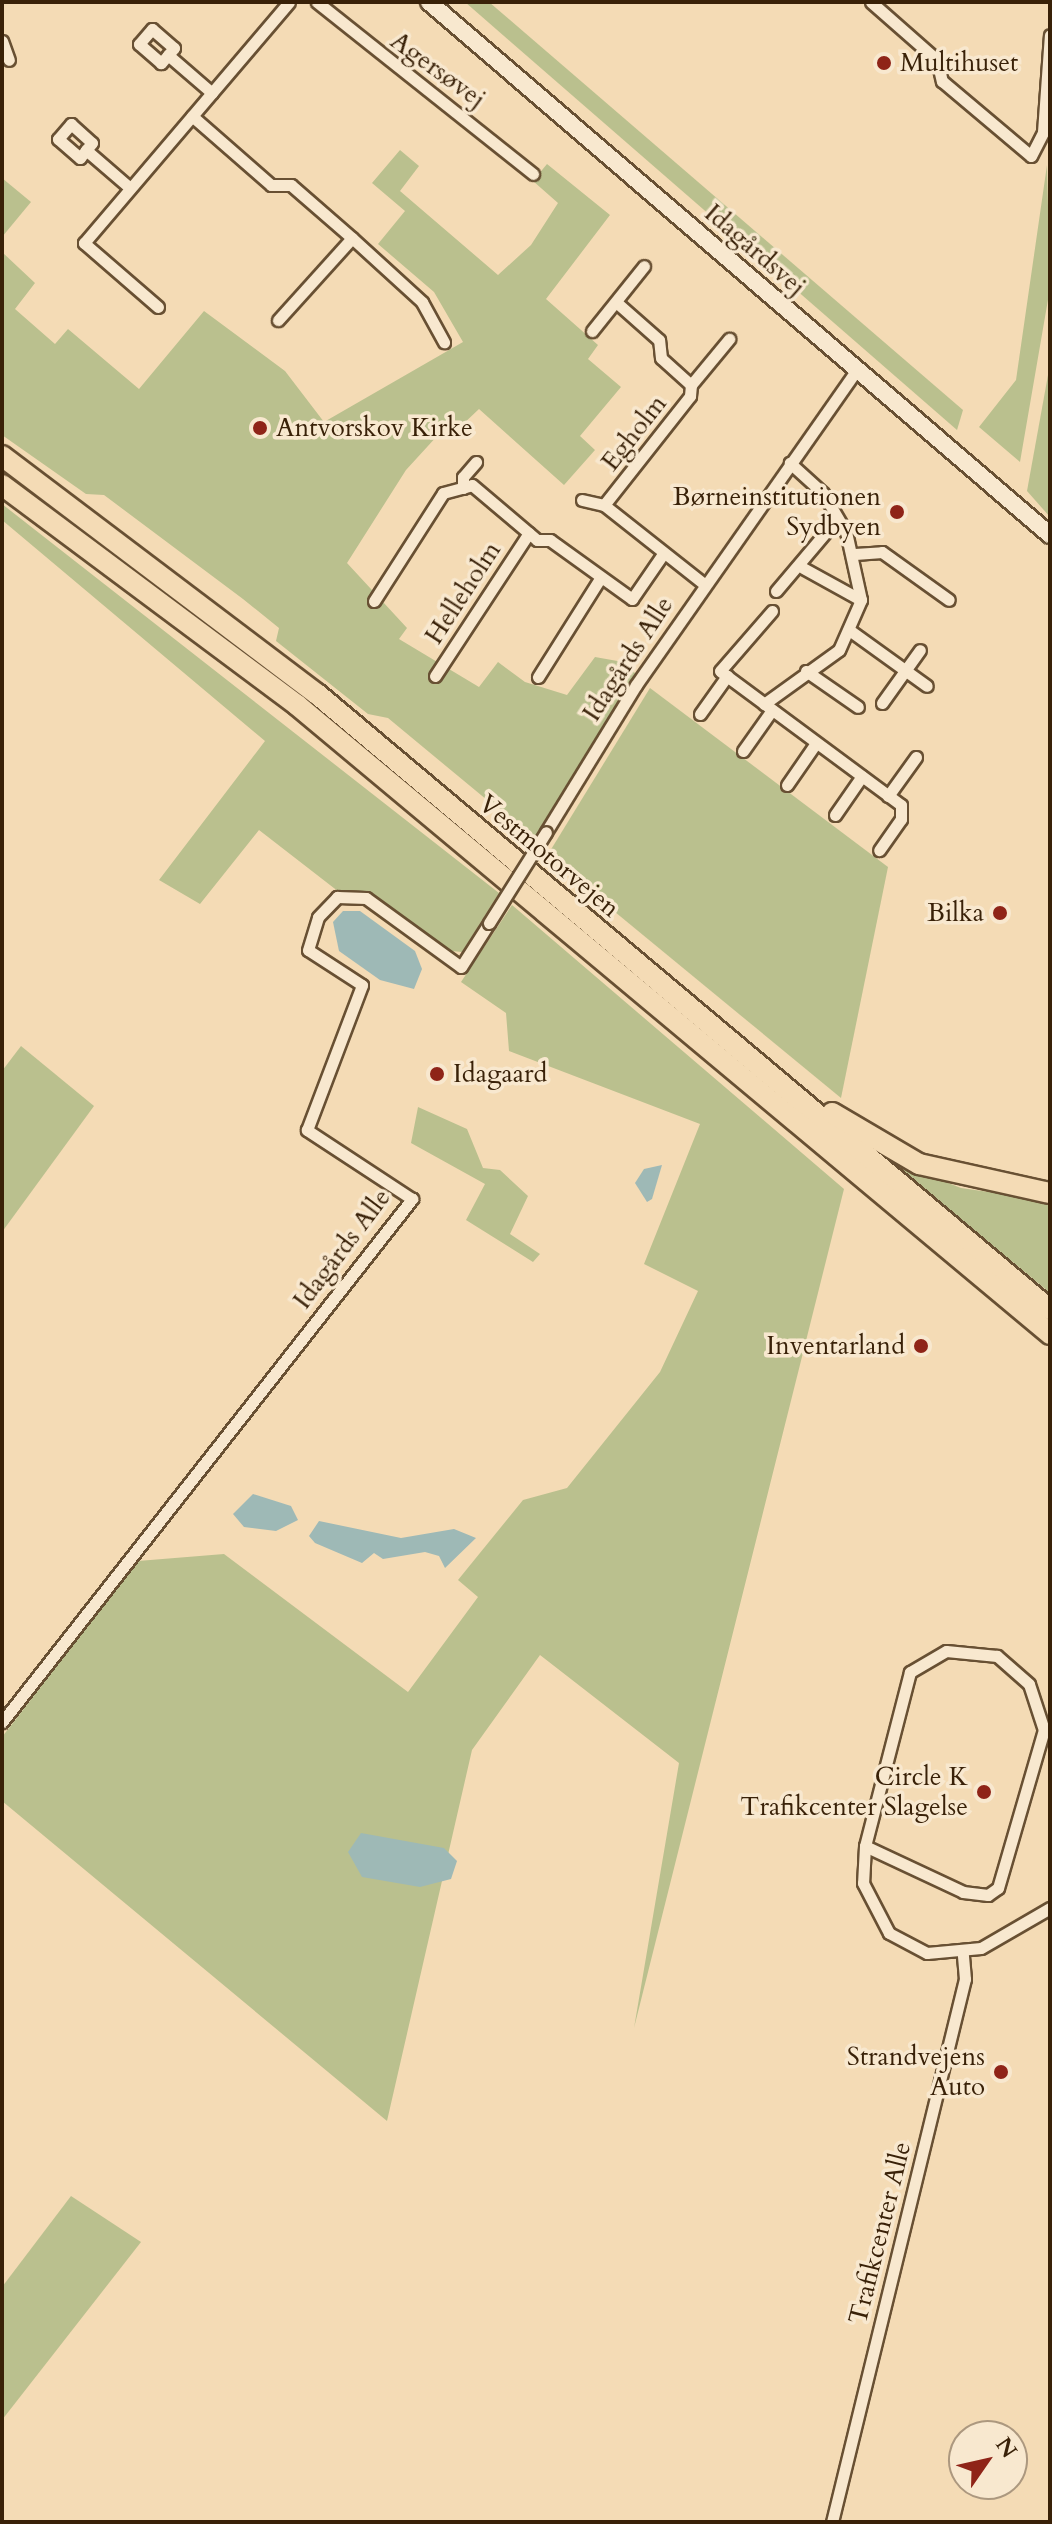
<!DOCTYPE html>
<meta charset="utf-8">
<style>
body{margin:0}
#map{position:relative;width:1052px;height:2524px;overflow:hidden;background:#f4dbb5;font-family:Cardo,serif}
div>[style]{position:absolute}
.green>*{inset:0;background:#bac08e}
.water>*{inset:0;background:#9eb9b6}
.roads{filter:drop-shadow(2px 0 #685033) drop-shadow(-2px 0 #685033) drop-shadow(0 2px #685033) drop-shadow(0 -2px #685033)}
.minor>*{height:11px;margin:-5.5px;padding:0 5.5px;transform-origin:5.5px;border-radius:5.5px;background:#f8e8cf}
.secondary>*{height:16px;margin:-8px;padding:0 8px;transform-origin:8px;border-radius:8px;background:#f8e8cf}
.motorway>*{height:20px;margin:-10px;padding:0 10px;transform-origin:10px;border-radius:10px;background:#f4dbb5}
.bridges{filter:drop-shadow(2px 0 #685033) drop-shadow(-2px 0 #685033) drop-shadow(0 2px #685033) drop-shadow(0 -2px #685033)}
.minor-bridge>*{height:11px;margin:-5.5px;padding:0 5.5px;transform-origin:5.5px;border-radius:5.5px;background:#f8e8cf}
.dots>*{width:22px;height:22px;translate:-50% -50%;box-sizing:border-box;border:4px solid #f8e8cf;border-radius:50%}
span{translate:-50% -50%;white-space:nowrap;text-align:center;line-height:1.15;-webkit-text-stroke:7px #f8e8cf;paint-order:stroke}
.poi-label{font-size:26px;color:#392108}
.left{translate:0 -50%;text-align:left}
.right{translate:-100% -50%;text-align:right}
.street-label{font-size:26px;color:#392108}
.frame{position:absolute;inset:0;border:4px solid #392108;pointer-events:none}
.north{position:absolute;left:948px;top:2420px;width:80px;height:80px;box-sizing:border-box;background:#f8e8cf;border:2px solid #ac987f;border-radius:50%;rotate:56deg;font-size:22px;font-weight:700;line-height:32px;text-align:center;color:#392108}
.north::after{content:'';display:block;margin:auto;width:28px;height:36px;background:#8f2418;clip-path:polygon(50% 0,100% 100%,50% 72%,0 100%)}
</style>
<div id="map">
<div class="green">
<i style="clip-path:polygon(465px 2px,489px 2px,963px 410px,957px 430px)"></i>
<i style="clip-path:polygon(400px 150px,419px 166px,400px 191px,498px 275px,531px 245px,558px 203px,533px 181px,547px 164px,610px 215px,546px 299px,598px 345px,588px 359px,621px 387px,580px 436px,595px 450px,564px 485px,479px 409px,460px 427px,449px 423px,406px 470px,347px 563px,407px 628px,399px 639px,479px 687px,498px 662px,525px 682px,567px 695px,595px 657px,623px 662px,636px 674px,534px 839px,388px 718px,368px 714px,276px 641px,279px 628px,243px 599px,104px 495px,86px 494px,2px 435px,2px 252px,35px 283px,15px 309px,55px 344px,68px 329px,139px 389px,204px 311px,285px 371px,324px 422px,463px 342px,434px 292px,378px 244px,405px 211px,372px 183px)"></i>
<i style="clip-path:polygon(1047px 165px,1050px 288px,1020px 462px,979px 427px,1016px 380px)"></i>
<i style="clip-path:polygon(2px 178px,31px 202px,2px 237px)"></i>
<i style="clip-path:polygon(1050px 364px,1050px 517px,1027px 491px)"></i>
<i style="clip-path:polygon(2px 504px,499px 893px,462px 952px,451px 951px,365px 892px,339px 892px,259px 830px,200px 904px,159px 880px,265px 741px,2px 520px)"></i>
<i style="clip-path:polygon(650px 688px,888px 867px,841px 1098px,547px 856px)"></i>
<i style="clip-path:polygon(512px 905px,844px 1189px,634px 2028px,679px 1763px,540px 1655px,472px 1750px,387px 2121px,2px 1801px,2px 1737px,138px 1561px,224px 1554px,408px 1692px,478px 1597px,458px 1580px,523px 1500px,567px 1488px,660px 1372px,698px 1291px,644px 1264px,700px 1124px,509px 1051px,506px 1013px,461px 982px)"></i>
<i style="clip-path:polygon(21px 1046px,94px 1106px,2px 1232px,2px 1071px)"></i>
<i style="clip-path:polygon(418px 1107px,467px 1129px,483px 1168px,500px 1170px,528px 1196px,510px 1234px,540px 1254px,533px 1262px,466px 1220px,485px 1184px,411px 1143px)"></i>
<i style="clip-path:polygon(890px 1160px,961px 1188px,1050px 1201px,1050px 1293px)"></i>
<i style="clip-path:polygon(71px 2196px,141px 2242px,2px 2420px,2px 2287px)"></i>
</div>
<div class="water">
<i style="clip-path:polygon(343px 911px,360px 911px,415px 951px,422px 969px,414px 989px,380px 980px,339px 951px,333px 922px)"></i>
<i style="clip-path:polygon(662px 1165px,652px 1199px,647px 1202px,635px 1183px,644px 1169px)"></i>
<i style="clip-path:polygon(253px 1494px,291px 1506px,298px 1520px,276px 1531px,244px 1527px,233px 1514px)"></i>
<i style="clip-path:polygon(319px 1521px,401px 1538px,454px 1529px,476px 1538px,445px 1568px,439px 1556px,425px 1552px,383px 1559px,374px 1553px,362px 1563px,315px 1543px,309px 1536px)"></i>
<i style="clip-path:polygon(361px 1833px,444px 1848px,457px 1861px,451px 1879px,420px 1887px,362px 1877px,348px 1852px)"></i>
</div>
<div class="roads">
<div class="minor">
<i style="left:317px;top:2px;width:276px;rotate:38.5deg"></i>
<i style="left:871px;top:2px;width:88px;rotate:41.3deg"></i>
<i style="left:937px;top:60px;width:22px;rotate:77deg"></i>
<i style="left:942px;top:81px;width:116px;rotate:40.1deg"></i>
<i style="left:1031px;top:156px;width:27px;rotate:-63deg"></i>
<i style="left:1043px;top:132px;width:97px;rotate:-85.9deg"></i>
<i style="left:2px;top:41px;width:20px;rotate:70deg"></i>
<i style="left:168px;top:55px;width:11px;rotate:131deg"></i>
<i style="left:161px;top:63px;width:29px;rotate:-139deg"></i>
<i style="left:139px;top:44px;width:20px;rotate:-49deg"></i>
<i style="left:152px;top:29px;width:29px;rotate:41deg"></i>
<i style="left:174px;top:48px;width:9px;rotate:131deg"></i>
<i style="left:168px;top:55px;width:58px;rotate:40.8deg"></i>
<i style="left:192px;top:116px;width:105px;rotate:41.1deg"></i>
<i style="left:271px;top:185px;width:20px"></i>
<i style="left:291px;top:185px;width:81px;rotate:41deg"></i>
<i style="left:352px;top:238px;width:95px;rotate:42.4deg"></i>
<i style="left:422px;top:302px;width:46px;rotate:61.2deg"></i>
<i style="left:86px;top:150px;width:10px;rotate:127deg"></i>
<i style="left:80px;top:158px;width:29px;rotate:-139deg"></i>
<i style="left:58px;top:139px;width:20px;rotate:-49deg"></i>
<i style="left:71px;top:124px;width:28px;rotate:42deg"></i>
<i style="left:92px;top:143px;width:9px;rotate:131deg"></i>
<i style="left:86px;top:150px;width:58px;rotate:40.8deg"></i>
<i style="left:158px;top:307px;width:98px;rotate:-139.1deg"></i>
<i style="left:84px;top:243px;width:316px;rotate:-49.6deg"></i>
<i style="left:278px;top:320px;width:110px;rotate:-47.9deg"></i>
<i style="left:592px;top:331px;width:83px;rotate:-51.3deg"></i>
<i style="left:691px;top:385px;width:60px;rotate:-50.4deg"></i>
<i style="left:463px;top:488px;width:11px;rotate:-90deg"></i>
<i style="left:463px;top:477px;width:20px;rotate:-49deg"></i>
<i style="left:582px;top:500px;width:23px;rotate:13deg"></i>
<i style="left:604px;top:505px;width:127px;rotate:38.3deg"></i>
<i style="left:604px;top:505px;width:139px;rotate:-51.7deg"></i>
<i style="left:690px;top:396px;width:11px;rotate:-85deg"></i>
<i style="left:691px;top:385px;width:40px;rotate:-138deg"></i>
<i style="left:661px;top:358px;width:18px;rotate:-96deg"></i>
<i style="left:659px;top:340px;width:56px;rotate:-138.6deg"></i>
<i style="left:855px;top:554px;width:27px;rotate:-4deg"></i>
<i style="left:882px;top:552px;width:82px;rotate:35.6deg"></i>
<i style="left:803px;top:568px;width:66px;rotate:28.9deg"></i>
<i style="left:776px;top:591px;width:76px;rotate:-49.8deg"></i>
<i style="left:374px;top:601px;width:128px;rotate:-57.4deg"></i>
<i style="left:443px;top:493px;width:30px;rotate:-15deg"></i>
<i style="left:472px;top:485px;width:85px;rotate:40.2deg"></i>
<i style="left:537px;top:540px;width:13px"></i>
<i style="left:550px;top:540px;width:101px;rotate:35.7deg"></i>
<i style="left:632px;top:599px;width:55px;rotate:-55.4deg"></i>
<i style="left:772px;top:611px;width:79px;rotate:130.9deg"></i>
<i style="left:720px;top:671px;width:225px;rotate:36.5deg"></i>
<i style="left:901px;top:805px;width:14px;rotate:90deg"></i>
<i style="left:901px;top:819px;width:38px;rotate:125deg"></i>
<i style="left:852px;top:632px;width:92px;rotate:35.8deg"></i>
<i style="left:806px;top:671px;width:63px;rotate:34.7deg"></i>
<i style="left:435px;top:676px;width:171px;rotate:-56.7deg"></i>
<i style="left:538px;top:677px;width:118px;rotate:-57.8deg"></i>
<i style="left:882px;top:703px;width:65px;rotate:-54.4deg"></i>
<i style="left:764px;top:704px;width:92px;rotate:-35.8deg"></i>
<i style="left:839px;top:650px;width:55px;rotate:-66.3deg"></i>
<i style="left:861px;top:600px;width:70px;rotate:-102.4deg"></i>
<i style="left:846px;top:532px;width:45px;rotate:-120.5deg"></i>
<i style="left:823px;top:493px;width:45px;rotate:-137.7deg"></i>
<i style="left:700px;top:714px;width:47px;rotate:-54.6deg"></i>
<i style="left:743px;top:751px;width:50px;rotate:-54.7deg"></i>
<i style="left:787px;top:785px;width:51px;rotate:-55.4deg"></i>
<i style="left:888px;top:796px;width:48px;rotate:-54.3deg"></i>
<i style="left:835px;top:815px;width:47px;rotate:-55.3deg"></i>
<i style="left:546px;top:832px;width:172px;rotate:-58.5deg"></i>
<i style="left:636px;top:685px;width:386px;rotate:-55deg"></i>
<i style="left:2px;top:1722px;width:665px;rotate:-51.91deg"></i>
<i style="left:412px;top:1199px;width:126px;rotate:-146.7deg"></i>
<i style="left:307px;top:1130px;width:155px;rotate:-69.2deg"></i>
<i style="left:362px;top:985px;width:64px;rotate:-147.1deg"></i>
<i style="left:308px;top:950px;width:34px;rotate:-73deg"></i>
<i style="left:318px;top:917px;width:28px;rotate:-46deg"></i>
<i style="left:337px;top:897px;width:29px;rotate:2deg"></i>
<i style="left:366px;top:898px;width:117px;rotate:36deg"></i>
<i style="left:461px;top:967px;width:52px;rotate:-57.5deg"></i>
<i style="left:865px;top:1846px;width:108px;rotate:25.1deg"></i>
<i style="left:963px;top:1892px;width:25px;rotate:7deg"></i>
<i style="left:988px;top:1895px;width:12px;rotate:-35deg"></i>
<i style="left:998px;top:1888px;width:165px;rotate:-73.8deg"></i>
<i style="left:1044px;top:1730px;width:48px;rotate:-108.1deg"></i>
<i style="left:1029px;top:1684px;width:43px;rotate:-138.8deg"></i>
<i style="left:997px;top:1656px;width:51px;rotate:-174.4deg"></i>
<i style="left:946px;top:1651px;width:42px;rotate:149.7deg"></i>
<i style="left:910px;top:1672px;width:180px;rotate:104.5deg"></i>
<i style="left:865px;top:1846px;width:37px;rotate:93deg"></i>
<i style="left:863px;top:1883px;width:56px;rotate:62.5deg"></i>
<i style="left:889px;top:1933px;width:43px;rotate:27.8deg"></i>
<i style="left:927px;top:1953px;width:54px;rotate:-5.3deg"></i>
<i style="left:981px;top:1948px;width:80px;rotate:-30.1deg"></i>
<i style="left:832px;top:2522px;width:559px;rotate:-76.24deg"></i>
<i style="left:965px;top:1979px;width:25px;rotate:-95deg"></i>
</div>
<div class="secondary">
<i style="left:429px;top:2px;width:818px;rotate:40.64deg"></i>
</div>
<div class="motorway">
<i style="left:2px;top:456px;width:395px;rotate:37.1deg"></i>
<i style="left:317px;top:694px;width:957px;rotate:40.04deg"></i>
<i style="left:2px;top:485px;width:368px;rotate:36.7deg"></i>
<i style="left:297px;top:705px;width:981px;rotate:39.87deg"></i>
<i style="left:832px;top:1113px;width:101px;rotate:30.4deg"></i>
<i style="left:919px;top:1164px;width:134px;rotate:12.5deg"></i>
</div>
</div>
<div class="bridges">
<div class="minor-bridge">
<i style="left:489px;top:923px;width:107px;rotate:-57.9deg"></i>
</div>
</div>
<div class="dots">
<i style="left:884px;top:63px;background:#8f2418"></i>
<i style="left:260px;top:428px;background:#8f2418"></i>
<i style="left:897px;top:512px;background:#8f2418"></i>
<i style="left:1000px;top:913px;background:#8f2418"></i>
<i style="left:437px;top:1074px;background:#8f2418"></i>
<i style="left:921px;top:1346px;background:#8f2418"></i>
<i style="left:984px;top:1792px;background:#8f2418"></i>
<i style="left:1001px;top:2072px;background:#8f2418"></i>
</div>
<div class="poi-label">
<span class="left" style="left:900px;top:63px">Multihuset</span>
<span class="left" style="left:276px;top:428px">Antvorskov Kirke</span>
<span class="right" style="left:881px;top:512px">Børneinstitutionen<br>Sydbyen</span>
<span class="right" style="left:984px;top:913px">Bilka</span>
<span class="left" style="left:453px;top:1074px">Idagaard</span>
<span class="right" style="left:905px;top:1346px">Inventarland</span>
<span class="right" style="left:968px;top:1792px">Circle K<br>Trafikcenter Slagelse</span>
<span class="right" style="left:985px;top:2072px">Strandvejens<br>Auto</span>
</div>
<div class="street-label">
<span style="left:438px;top:70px;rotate:36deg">Agersøvej</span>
<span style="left:755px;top:250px;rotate:41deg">Idagårdsvej</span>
<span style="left:634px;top:433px;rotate:-52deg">Egholm</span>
<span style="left:463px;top:593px;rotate:-57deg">Helleholm</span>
<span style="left:628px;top:659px;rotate:-57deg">Idagårds Alle</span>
<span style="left:549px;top:856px;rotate:40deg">Vestmotorvejen</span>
<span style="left:342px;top:1249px;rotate:-53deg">Idagårds Alle</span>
<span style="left:880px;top:2233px;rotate:-76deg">Trafikcenter Alle</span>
</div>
<div class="frame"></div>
<div class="north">N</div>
</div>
